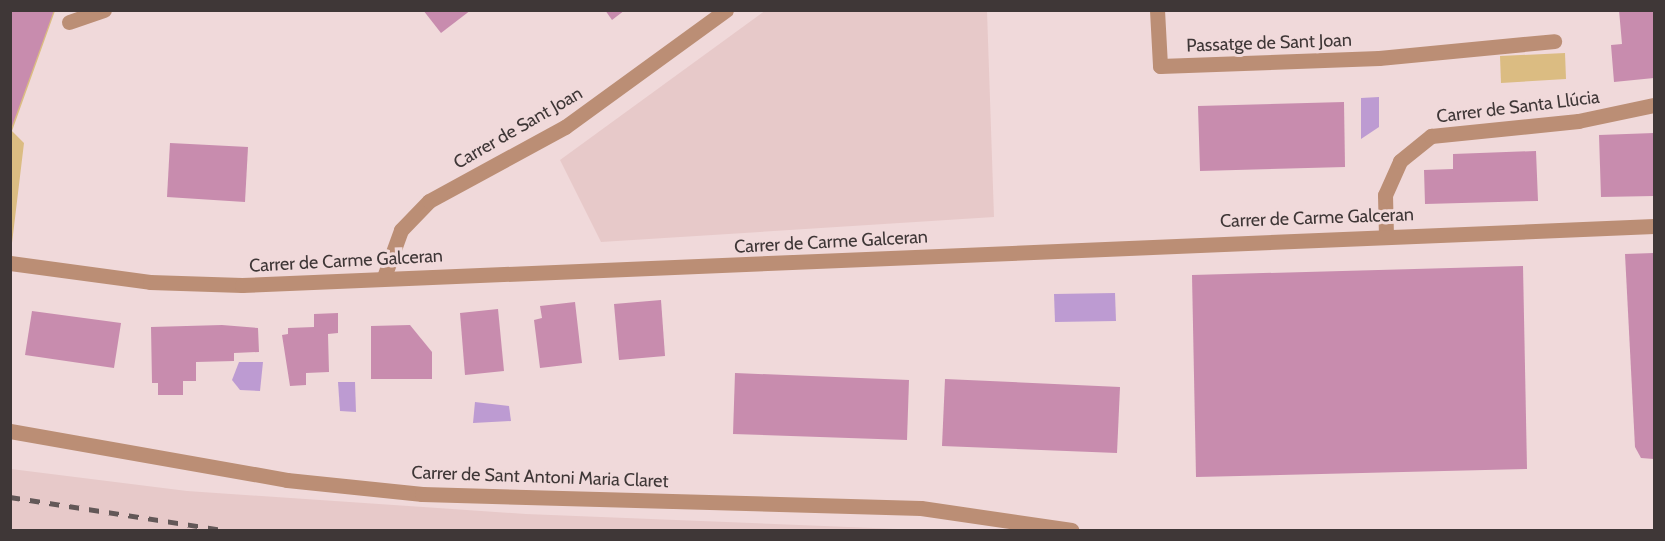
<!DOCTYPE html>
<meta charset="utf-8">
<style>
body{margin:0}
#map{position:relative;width:1665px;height:541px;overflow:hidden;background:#f0d9da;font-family:Cabin,sans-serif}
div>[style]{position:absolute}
.built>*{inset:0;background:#e7c9c9}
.green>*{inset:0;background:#dbbc82}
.water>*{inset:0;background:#bd9bd2}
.building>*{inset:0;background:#c88cae}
.service>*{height:15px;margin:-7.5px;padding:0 7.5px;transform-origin:7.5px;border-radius:7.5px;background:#bb8e75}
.minor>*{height:15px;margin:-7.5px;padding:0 7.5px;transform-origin:7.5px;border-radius:7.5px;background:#bb8e75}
.rail>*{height:4.5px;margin-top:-2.25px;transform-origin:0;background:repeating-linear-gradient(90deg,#635858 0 10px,transparent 0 20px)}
span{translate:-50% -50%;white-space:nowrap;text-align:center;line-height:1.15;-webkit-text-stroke:6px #f0d9da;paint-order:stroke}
.street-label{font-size:18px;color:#3f3737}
.frame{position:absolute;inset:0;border:12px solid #3f3737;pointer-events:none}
</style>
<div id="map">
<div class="built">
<i style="clip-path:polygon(766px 10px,987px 11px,994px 217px,601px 242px,560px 160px)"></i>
<i style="clip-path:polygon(11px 469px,187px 491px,526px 514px,922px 530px,11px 530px)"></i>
</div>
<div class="green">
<i style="clip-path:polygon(10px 11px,55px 11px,12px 131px,24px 143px,12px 243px)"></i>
<i style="clip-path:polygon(1565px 53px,1566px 79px,1501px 83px,1500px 56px)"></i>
</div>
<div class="water">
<i style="clip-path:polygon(1379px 97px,1379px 127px,1361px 139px,1361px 98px)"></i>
<i style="clip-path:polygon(1115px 293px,1116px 321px,1055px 322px,1054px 294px)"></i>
<i style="clip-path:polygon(239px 362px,263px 362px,260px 391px,240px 390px,232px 380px)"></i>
<i style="clip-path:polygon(338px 382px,355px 382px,356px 412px,340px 411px)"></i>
<i style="clip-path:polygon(475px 402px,509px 406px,511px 421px,473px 423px)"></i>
</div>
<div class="building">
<i style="clip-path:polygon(10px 10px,54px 10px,11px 129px,10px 129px)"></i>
<i style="clip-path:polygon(423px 10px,471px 10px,441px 33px)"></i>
<i style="clip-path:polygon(605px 10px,625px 10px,612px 20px)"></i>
<i style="clip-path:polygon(1619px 10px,1654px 10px,1654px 78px,1614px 82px,1611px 45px,1622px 44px)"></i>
<i style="clip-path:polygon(1344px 102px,1345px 167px,1200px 171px,1198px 106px)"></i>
<i style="clip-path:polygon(1654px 133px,1654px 196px,1601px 197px,1599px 135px)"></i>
<i style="clip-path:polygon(170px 143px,248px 147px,245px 202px,167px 197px)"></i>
<i style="clip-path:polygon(1536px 151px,1538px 201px,1425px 204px,1424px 170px,1453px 169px,1453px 154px)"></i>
<i style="clip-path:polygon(1654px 253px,1654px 459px,1641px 458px,1635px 447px,1625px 254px)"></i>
<i style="clip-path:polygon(1523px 266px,1527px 469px,1196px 477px,1192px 275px)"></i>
<i style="clip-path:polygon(661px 300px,665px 356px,619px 360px,614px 304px)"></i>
<i style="clip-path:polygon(575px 302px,582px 363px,540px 368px,534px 320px,542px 318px,540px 306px)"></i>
<i style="clip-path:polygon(498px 309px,504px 371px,465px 375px,460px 313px)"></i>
<i style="clip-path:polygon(32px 311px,121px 323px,114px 368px,25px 355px)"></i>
<i style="clip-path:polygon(338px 313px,338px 333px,328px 334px,329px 372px,306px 373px,306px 385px,290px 386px,282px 335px,288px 334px,288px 328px,314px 327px,314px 314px)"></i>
<i style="clip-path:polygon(222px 325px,258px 328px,259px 352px,234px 353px,234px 361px,196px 362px,196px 381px,183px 381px,183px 395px,158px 395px,158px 383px,152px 383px,151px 327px)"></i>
<i style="clip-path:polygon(410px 325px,432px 352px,432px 379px,371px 379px,371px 326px)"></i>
<i style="clip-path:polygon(735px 373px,909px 380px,907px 440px,733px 434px)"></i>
<i style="clip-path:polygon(945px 379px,1120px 387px,1117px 453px,942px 446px)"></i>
</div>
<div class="service">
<i style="left:1379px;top:58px;width:176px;rotate:-5.5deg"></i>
</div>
<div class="minor">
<i style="left:1157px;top:10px;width:56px;rotate:86.9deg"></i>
<i style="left:1160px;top:66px;width:219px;rotate:-2.1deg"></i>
<i style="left:69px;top:22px;width:37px;rotate:-19deg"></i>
<i style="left:1386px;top:236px;width:41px;rotate:-91.4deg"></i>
<i style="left:1385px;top:195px;width:37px;rotate:-66deg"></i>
<i style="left:1400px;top:161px;width:40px;rotate:-39deg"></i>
<i style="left:1431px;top:136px;width:148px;rotate:-5.8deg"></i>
<i style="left:1578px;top:121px;width:78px;rotate:-11.9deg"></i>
<i style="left:10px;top:263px;width:141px;rotate:7.7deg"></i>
<i style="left:150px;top:282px;width:92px;rotate:1.9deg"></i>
<i style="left:242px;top:285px;width:1413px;rotate:-2.39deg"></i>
<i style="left:384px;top:277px;width:50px;rotate:-70.1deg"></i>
<i style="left:401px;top:230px;width:40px;rotate:-46deg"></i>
<i style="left:429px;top:201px;width:155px;rotate:-28.6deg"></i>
<i style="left:565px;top:127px;width:199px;rotate:-36deg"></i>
<i style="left:10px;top:431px;width:281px;rotate:10deg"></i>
<i style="left:287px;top:480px;width:136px;rotate:5.9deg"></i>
<i style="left:422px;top:494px;width:499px;rotate:1.6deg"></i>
<i style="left:921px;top:508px;width:152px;rotate:8.3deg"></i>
</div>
<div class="rail">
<i style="left:10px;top:497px;width:215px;rotate:8.8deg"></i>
</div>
<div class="street-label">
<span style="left:1269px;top:43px;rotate:-2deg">Passatge de Sant Joan</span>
<span style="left:1518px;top:107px;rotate:-7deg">Carrer de Santa Llúcia</span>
<span style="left:518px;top:128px;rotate:-30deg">Carrer de Sant Joan</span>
<span style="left:1317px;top:218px;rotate:-2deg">Carrer de Carme Galceran</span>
<span style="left:831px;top:242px;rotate:-3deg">Carrer de Carme Galceran</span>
<span style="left:346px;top:261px;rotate:-3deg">Carrer de Carme Galceran</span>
<span style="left:540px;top:477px;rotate:2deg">Carrer de Sant Antoni Maria Claret</span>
</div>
<div class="frame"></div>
</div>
